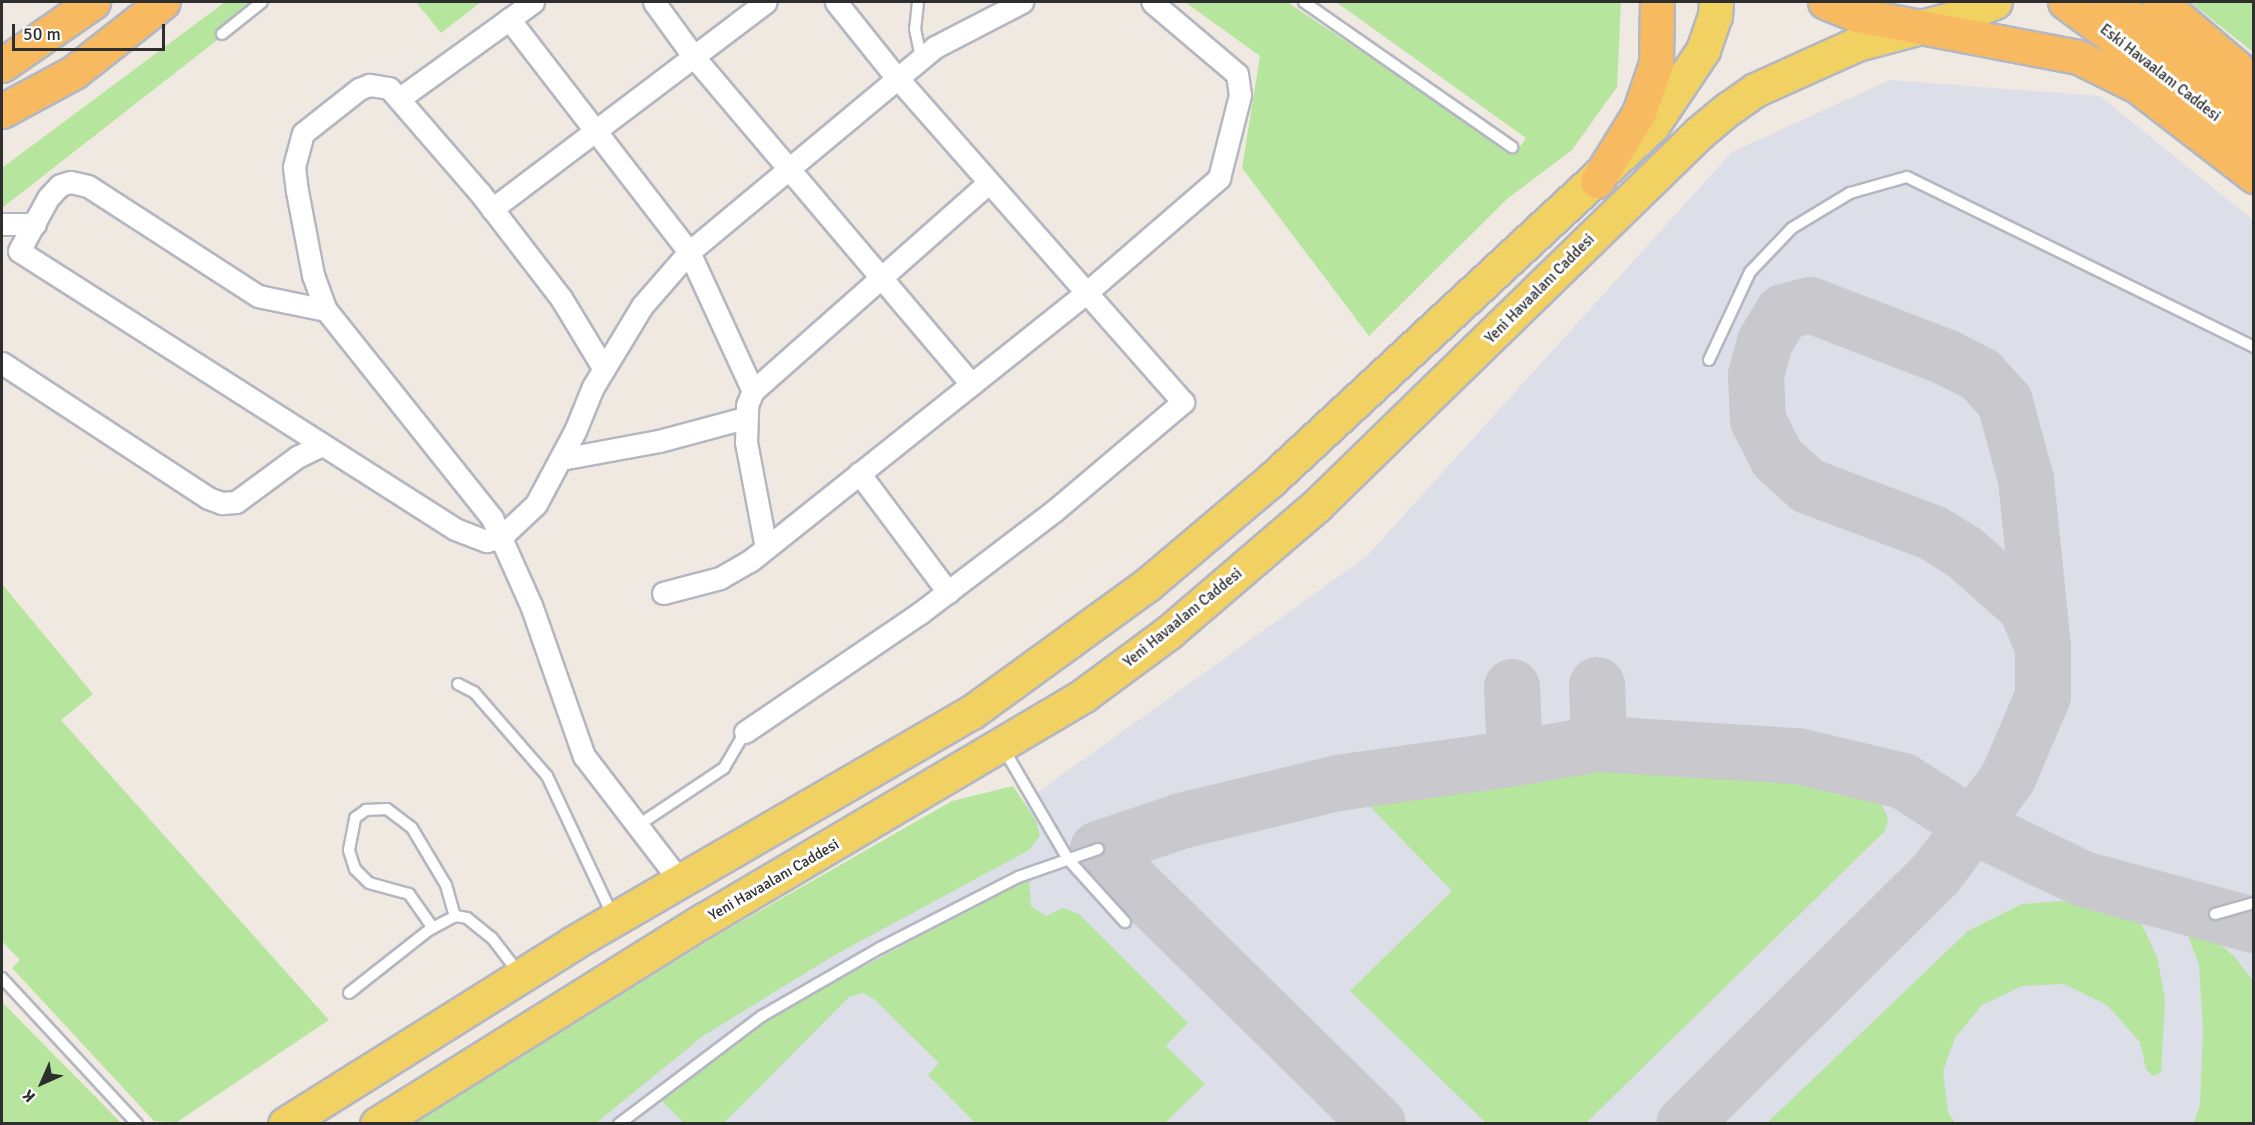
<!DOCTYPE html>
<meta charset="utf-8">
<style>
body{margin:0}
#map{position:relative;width:2255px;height:1125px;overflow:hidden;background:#efe9e1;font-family:Signika,sans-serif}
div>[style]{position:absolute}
.airport>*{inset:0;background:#dcdee8}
.green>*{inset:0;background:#b6e59e}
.taxiway>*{height:56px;margin:-28px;padding:0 28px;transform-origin:28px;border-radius:28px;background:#c9c8cc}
.roads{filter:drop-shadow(2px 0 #b4b7c1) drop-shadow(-2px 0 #b4b7c1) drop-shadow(0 2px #b4b7c1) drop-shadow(0 -2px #b4b7c1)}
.service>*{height:10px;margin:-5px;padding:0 5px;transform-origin:5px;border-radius:5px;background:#fff}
.minor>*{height:21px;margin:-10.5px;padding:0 10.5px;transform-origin:10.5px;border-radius:10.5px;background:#fff}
.primary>*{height:33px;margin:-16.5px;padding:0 16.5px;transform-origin:16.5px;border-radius:16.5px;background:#f2d163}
.trunk>*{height:33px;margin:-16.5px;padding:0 16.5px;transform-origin:16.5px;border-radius:16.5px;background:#f8ba60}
span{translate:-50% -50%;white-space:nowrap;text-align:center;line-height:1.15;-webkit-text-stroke:6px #fff;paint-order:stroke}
.street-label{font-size:15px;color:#2e2e2e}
.frame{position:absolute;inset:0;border:3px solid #2e2e2e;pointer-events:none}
.north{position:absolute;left:12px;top:1053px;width:60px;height:60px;-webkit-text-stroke:4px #fff;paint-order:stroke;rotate:225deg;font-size:16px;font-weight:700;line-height:24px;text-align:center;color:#2e2e2e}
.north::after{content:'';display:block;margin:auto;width:21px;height:27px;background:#2e2e2e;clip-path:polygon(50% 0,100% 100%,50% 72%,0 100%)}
.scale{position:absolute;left:12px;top:24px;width:153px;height:27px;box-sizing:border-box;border:3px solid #2e2e2e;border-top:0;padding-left:8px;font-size:18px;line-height:21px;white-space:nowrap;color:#2e2e2e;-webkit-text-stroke:4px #fff;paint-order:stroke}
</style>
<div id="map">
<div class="airport">
<i style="clip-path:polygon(1890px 80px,2100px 96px,2253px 220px,2253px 1123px,565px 1124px,885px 902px,1367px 556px,1732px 152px)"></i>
</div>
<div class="green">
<i style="clip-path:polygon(225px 2px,266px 2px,2px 208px,2px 168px)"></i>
<i style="clip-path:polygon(416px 2px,481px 2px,441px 33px)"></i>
<i style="clip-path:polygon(1185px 2px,1287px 2px,1515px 154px,1526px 138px,1336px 2px,1621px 2px,1617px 87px,1572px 150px,1507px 199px,1369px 336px,1242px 168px,1260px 56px)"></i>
<i style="clip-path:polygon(2190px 2px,2253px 2px,2253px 52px)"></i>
<i style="clip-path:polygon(2px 584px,93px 694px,61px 720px,329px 1020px,177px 1122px,154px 1121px,12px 968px,20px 960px,2px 941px)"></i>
<i style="clip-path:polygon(1565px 767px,1718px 767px,1844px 778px,1877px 795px,1888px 818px,1885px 831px,1586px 1123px,1486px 1123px,1350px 991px,1452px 891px,1354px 790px)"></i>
<i style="clip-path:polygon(1013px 786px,1036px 821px,1040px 836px,1029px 850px,833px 956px,703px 1036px,596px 1123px,415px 1123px,716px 936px,952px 801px)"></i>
<i style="clip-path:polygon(1029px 877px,1031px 906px,1046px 916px,1063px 908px,1079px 914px,1188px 1023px,1166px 1046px,1205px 1084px,1165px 1123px,975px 1123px,928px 1075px,939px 1063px,874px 999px,863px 993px,849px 997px,724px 1123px,684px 1123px,659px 1098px,765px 1020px)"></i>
<i style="clip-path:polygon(2094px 899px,2141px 923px,2157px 957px,2165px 999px,2161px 1072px,2153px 1076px,2146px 1069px,2140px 1042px,2107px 1005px,2064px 984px,2022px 986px,1982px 1005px,1955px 1038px,1943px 1071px,1948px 1112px,1955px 1123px,1767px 1123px,1968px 931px,2022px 904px)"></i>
<i style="clip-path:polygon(2178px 911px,2234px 956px,2253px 981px,2253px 1123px,2194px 1123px,2200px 1105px,2203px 1031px,2199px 964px)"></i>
<i style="clip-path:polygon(2px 1002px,121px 1123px,2px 1123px)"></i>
</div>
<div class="taxiway">
<i style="left:1599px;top:744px;width:199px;rotate:3.5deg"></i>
<i style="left:1798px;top:756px;width:108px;rotate:13.4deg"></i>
<i style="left:1903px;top:781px;width:85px;rotate:32.6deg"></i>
<i style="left:1975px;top:827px;width:120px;rotate:25.7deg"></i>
<i style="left:2083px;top:879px;width:177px;rotate:15.1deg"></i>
<i style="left:1515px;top:758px;width:85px;rotate:-9.5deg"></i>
<i style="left:1599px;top:744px;width:59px;rotate:-91.9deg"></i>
<i style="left:1378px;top:1124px;width:392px;rotate:-135.5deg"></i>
<i style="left:1098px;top:849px;width:88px;rotate:-18.6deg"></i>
<i style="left:1181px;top:821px;width:162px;rotate:-13.6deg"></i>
<i style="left:1338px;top:783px;width:179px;rotate:-8deg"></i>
<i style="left:1515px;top:758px;width:71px;rotate:-92.4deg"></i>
<i style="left:1684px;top:1124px;width:355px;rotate:-44.8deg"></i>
<i style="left:1936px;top:874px;width:120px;rotate:-53.1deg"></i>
<i style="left:2008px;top:778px;width:89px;rotate:-66.9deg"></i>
<i style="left:2043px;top:696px;width:49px;rotate:-90deg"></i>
<i style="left:2043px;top:647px;width:168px;rotate:-95.8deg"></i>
<i style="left:2026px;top:480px;width:81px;rotate:-105.1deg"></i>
<i style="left:2005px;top:402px;width:36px;rotate:-132deg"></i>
<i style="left:1981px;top:375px;width:37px;rotate:-153deg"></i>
<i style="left:1948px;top:358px;width:148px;rotate:-159deg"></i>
<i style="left:1810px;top:305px;width:28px;rotate:165deg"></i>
<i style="left:1783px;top:312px;width:35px;rotate:121deg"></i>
<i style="left:1765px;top:342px;width:34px;rotate:105deg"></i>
<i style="left:1756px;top:375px;width:45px;rotate:87.5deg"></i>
<i style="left:1758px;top:420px;width:42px;rotate:63.4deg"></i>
<i style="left:1777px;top:458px;width:42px;rotate:42.1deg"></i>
<i style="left:1808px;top:486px;width:134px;rotate:20.6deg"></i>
<i style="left:1933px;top:533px;width:36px;rotate:32deg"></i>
<i style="left:1964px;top:552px;width:83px;rotate:41.6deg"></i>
<i style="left:2026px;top:607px;width:43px;rotate:67deg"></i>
</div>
<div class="roads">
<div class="service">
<i style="left:918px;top:2px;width:27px;rotate:96deg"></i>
<i style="left:915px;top:29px;width:30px;rotate:78deg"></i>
<i style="left:1304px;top:2px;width:254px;rotate:34.9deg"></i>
<i style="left:222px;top:34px;width:51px;rotate:-38.7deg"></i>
<i style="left:1709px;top:360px;width:97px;rotate:-65deg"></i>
<i style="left:1750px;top:272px;width:61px;rotate:-46.3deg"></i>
<i style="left:1792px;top:228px;width:68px;rotate:-31.1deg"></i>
<i style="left:1850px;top:193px;width:59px;rotate:-15.7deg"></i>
<i style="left:1907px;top:177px;width:386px;rotate:26.1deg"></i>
<i style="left:458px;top:684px;width:18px;rotate:27deg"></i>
<i style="left:474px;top:692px;width:111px;rotate:49deg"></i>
<i style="left:547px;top:776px;width:155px;rotate:64.8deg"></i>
<i style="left:1002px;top:746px;width:131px;rotate:59.7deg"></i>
<i style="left:1068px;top:859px;width:85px;rotate:47.9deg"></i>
<i style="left:637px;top:826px;width:105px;rotate:-33.7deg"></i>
<i style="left:724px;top:768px;width:42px;rotate:-59.7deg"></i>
<i style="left:2215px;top:914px;width:41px;rotate:-15.8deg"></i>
<i style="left:433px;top:928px;width:42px;rotate:-125.2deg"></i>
<i style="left:409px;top:894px;width:41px;rotate:-164.6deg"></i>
<i style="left:369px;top:883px;width:20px;rotate:-135deg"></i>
<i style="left:355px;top:869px;width:20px;rotate:-108deg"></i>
<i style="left:349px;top:850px;width:33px;rotate:-79deg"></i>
<i style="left:355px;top:818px;width:14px;rotate:-36deg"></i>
<i style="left:366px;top:810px;width:21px;rotate:-3deg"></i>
<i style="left:387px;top:809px;width:31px;rotate:37deg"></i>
<i style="left:412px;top:828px;width:66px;rotate:59.2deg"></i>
<i style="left:446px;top:885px;width:32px;rotate:74deg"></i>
<i style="left:2px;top:978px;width:199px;rotate:47.2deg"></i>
<i style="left:349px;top:993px;width:102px;rotate:-38.2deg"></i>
<i style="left:429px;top:930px;width:30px;rotate:-28deg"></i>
<i style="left:455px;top:916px;width:12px;rotate:9deg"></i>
<i style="left:467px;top:918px;width:32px;rotate:39deg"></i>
<i style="left:492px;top:938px;width:44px;rotate:52.4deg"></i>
<i style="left:619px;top:1124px;width:179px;rotate:-37.1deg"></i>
<i style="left:762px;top:1016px;width:136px;rotate:-30deg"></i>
<i style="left:880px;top:948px;width:155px;rotate:-27.2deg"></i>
<i style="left:1018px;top:877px;width:85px;rotate:-19.3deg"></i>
</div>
<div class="minor">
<i style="left:654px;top:2px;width:68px;rotate:54deg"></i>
<i style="left:694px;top:57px;width:429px;rotate:49.7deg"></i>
<i style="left:509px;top:19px;width:294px;rotate:52.3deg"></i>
<i style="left:689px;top:252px;width:153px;rotate:65.3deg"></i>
<i style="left:400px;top:98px;width:164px;rotate:-35.8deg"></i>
<i style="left:492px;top:209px;width:343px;rotate:-37.1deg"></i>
<i style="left:2px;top:224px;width:33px"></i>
<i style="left:326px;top:310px;width:69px;rotate:-168.4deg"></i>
<i style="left:258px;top:296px;width:202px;rotate:-147.1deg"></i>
<i style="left:88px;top:186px;width:18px;rotate:-167deg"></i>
<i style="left:70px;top:182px;width:10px;rotate:163deg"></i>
<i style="left:60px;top:185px;width:18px;rotate:133deg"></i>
<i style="left:48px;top:198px;width:60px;rotate:118.7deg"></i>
<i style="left:19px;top:251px;width:517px;rotate:32.52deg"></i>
<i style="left:455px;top:529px;width:34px;rotate:21deg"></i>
<i style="left:487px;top:541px;width:15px;rotate:-16deg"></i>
<i style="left:501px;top:537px;width:48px;rotate:-43.3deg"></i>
<i style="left:536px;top:504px;width:83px;rotate:-61.9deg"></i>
<i style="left:575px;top:431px;width:48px;rotate:-67.8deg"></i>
<i style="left:593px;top:387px;width:95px;rotate:-58.8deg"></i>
<i style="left:642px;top:306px;width:72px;rotate:-49deg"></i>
<i style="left:689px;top:252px;width:320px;rotate:-39.8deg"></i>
<i style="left:935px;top:47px;width:98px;rotate:-27.3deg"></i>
<i style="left:2px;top:363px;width:246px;rotate:33.2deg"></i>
<i style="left:208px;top:498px;width:15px;rotate:20deg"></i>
<i style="left:222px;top:503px;width:14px;rotate:-4deg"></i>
<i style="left:236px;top:502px;width:76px;rotate:-36.4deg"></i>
<i style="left:297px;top:457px;width:28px;rotate:-26deg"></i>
<i style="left:604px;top:369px;width:83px;rotate:-121.2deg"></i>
<i style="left:561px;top:298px;width:133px;rotate:-127.6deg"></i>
<i style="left:480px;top:193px;width:139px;rotate:-130.9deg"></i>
<i style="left:389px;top:88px;width:20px;rotate:-171deg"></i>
<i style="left:369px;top:85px;width:11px;rotate:158deg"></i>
<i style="left:359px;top:89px;width:71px;rotate:141.8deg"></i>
<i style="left:303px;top:133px;width:35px;rotate:105deg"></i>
<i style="left:294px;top:167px;width:24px;rotate:83deg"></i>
<i style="left:297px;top:191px;width:86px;rotate:79.2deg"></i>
<i style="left:313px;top:275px;width:37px;rotate:70deg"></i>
<i style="left:326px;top:310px;width:266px;rotate:51.4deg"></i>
<i style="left:492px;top:518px;width:95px;rotate:65.9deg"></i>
<i style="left:531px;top:605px;width:160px;rotate:70.7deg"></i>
<i style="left:584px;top:756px;width:158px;rotate:52.5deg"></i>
<i style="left:561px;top:459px;width:100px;rotate:-10.4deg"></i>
<i style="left:659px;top:441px;width:89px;rotate:-15deg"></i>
<i style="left:859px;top:473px;width:149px;rotate:53.2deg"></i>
<i style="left:766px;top:548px;width:108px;rotate:-100.7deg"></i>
<i style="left:746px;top:442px;width:37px;rotate:-88deg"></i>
<i style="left:747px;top:405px;width:15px;rotate:-67deg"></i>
<i style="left:753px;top:391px;width:315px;rotate:-41.5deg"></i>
<i style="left:663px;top:593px;width:59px;rotate:-14.7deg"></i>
<i style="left:720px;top:578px;width:34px;rotate:-30deg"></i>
<i style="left:750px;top:561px;width:430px;rotate:-38.6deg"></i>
<i style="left:1086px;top:293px;width:176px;rotate:-40.8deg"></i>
<i style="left:1219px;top:178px;width:86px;rotate:-75.8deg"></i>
<i style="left:1240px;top:95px;width:21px;rotate:-98deg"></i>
<i style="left:1237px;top:74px;width:111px;rotate:-139.7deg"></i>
<i style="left:745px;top:732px;width:212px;rotate:-34.2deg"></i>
<i style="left:920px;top:613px;width:168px;rotate:-37.3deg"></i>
<i style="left:1054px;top:511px;width:169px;rotate:-40.2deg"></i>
<i style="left:1183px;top:402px;width:434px;rotate:-131.4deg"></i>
<i style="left:896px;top:77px;width:96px;rotate:-128.7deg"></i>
</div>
<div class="primary">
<i style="left:285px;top:1124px;width:340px;rotate:-32.1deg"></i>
<i style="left:573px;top:943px;width:461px;rotate:-30.1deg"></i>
<i style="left:972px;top:712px;width:218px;rotate:-36deg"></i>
<i style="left:1148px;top:584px;width:161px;rotate:-40.2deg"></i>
<i style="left:1271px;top:480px;width:520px;rotate:-42.9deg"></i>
<i style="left:1652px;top:126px;width:92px;rotate:-56.1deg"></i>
<i style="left:1703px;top:50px;width:36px;rotate:-71deg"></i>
<i style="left:1715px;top:16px;width:14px;rotate:-86deg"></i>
<i style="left:377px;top:1124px;width:385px;rotate:-32deg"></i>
<i style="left:704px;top:920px;width:442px;rotate:-30.6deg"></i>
<i style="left:1084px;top:695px;width:106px;rotate:-36.5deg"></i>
<i style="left:1169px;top:632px;width:195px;rotate:-40.6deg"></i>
<i style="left:1317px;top:505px;width:533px;rotate:-44.24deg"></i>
<i style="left:1699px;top:133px;width:38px;rotate:-40deg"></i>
<i style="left:1728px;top:109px;width:33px;rotate:-35deg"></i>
<i style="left:1755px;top:90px;width:112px;rotate:-24.3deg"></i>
<i style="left:1857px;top:44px;width:101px;rotate:-14.9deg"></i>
<i style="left:1955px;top:18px;width:43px;rotate:-21.8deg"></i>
</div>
<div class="trunk">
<i style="left:1825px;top:2px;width:35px;rotate:22deg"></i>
<i style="left:1858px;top:15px;width:224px;rotate:10.8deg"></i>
<i style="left:2078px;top:57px;width:66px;rotate:26.2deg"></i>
<i style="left:2137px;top:86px;width:148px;rotate:37.6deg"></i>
<i style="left:2065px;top:2px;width:150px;rotate:36.3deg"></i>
<i style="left:2186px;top:91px;width:88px;rotate:39.5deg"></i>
<i style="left:2112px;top:2px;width:180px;rotate:37.8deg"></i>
<i style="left:2160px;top:2px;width:123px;rotate:40.4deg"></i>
<i style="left:2px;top:65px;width:111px;rotate:-34.7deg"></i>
<i style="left:2px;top:111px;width:82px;rotate:-28.4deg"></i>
<i style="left:74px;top:72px;width:113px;rotate:-38.2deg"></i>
<i style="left:1597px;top:181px;width:80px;rotate:-58.3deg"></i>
<i style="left:1639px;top:113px;width:53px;rotate:-71.2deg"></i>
<i style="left:1656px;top:63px;width:61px;rotate:-89.1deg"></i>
</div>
</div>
<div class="street-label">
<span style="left:2160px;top:73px;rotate:38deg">Eski Havaalanı Caddesi</span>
<span style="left:1540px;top:289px;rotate:-45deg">Yeni Havaalanı Caddesi</span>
<span style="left:1183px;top:618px;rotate:-39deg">Yeni Havaalanı Caddesi</span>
<span style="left:774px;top:880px;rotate:-30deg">Yeni Havaalanı Caddesi</span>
</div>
<div class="frame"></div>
<div class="north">K</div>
<div class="scale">50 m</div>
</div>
